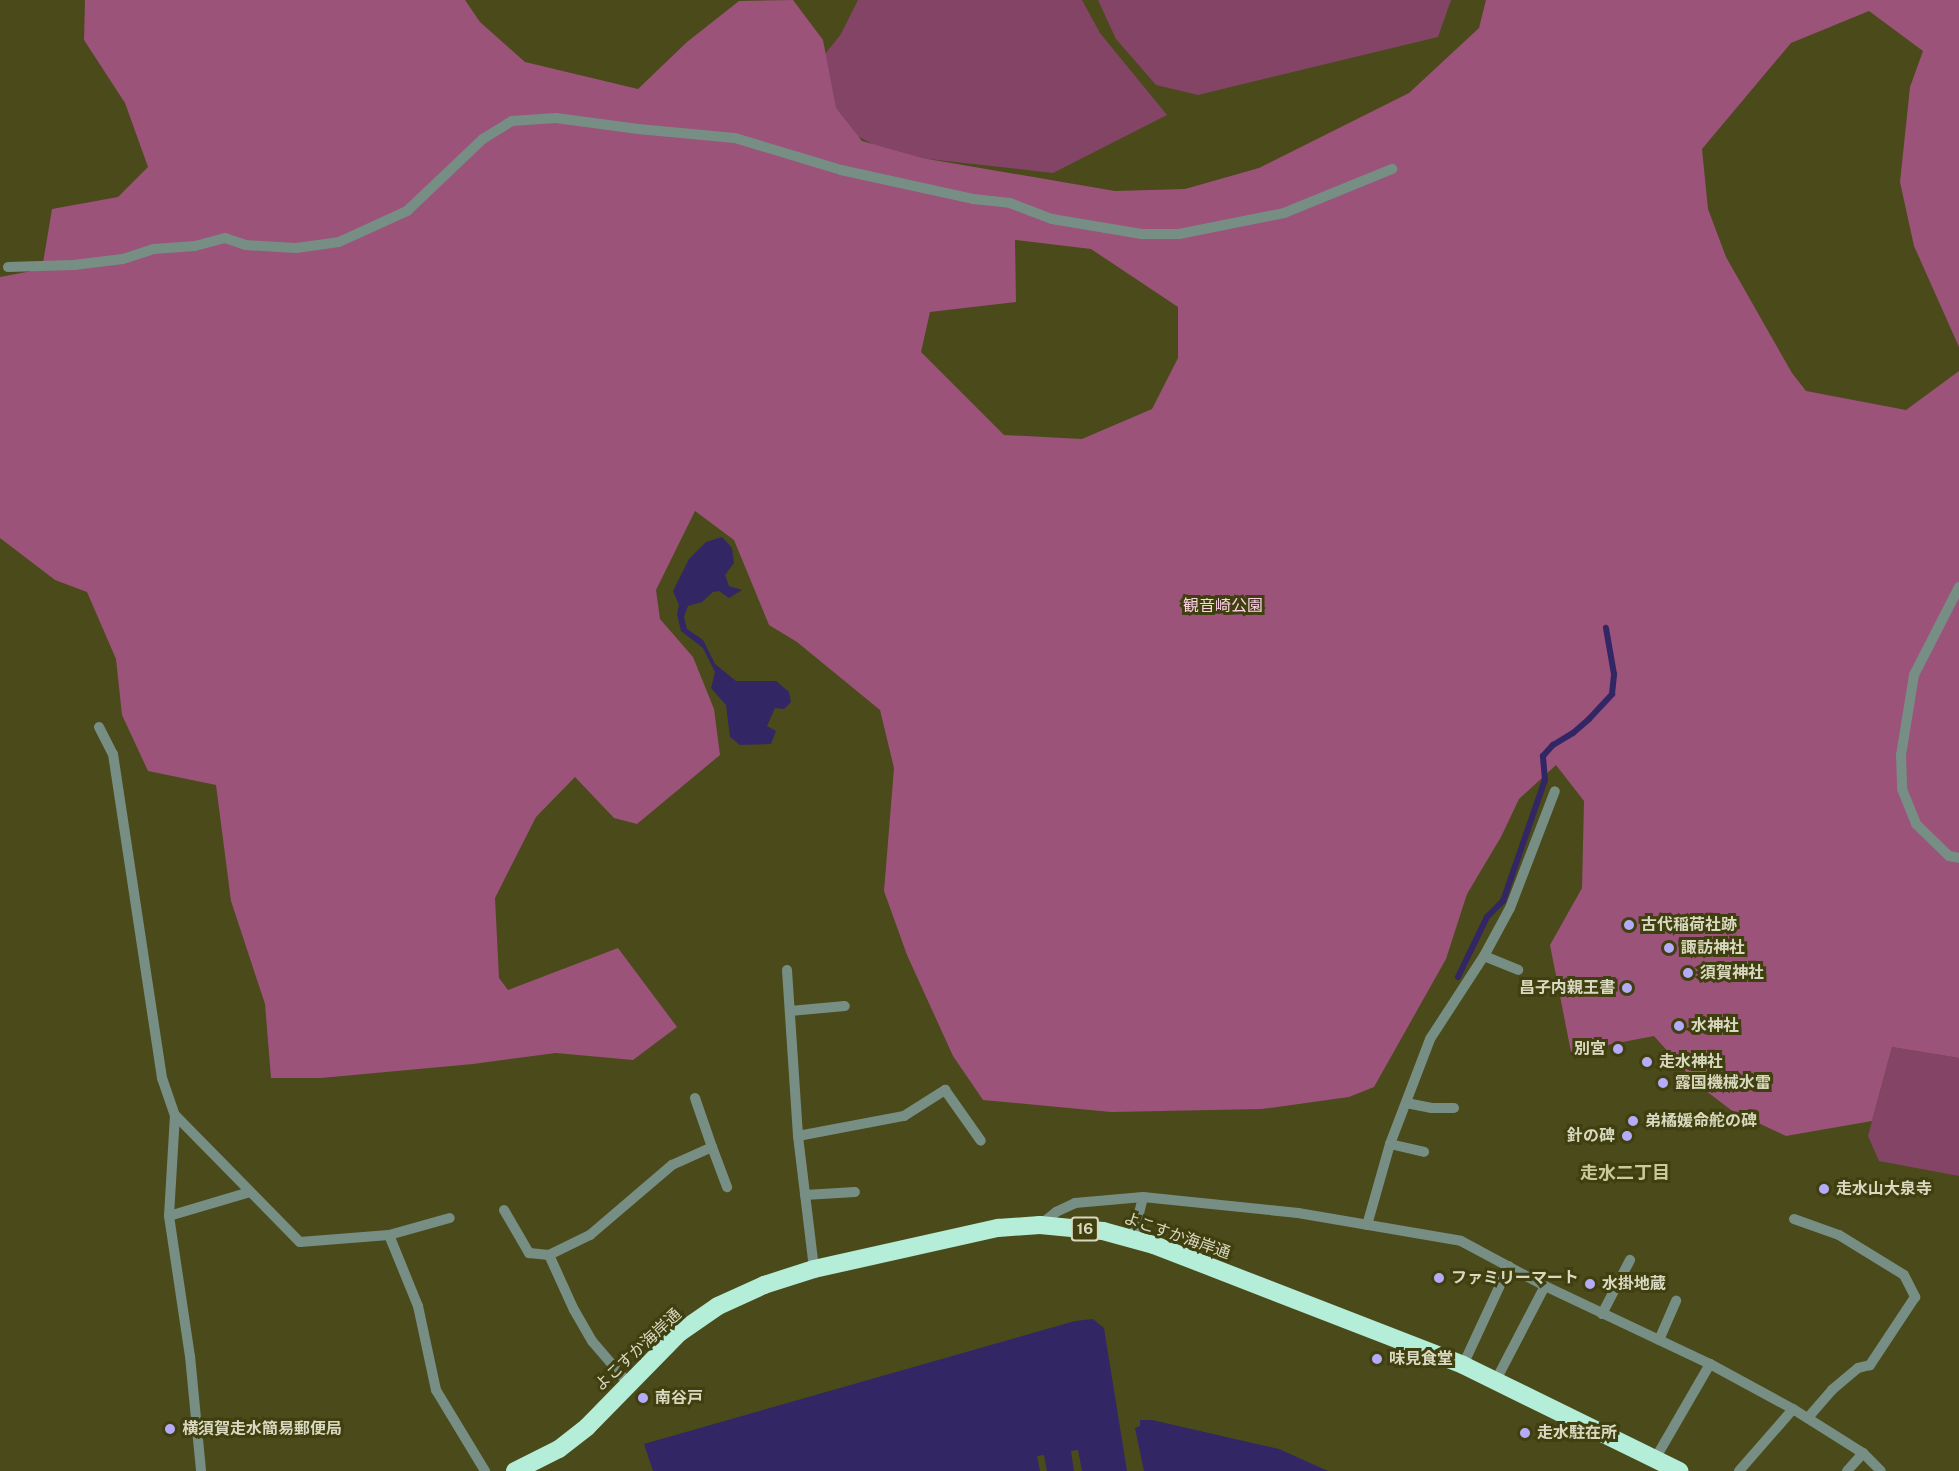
<!DOCTYPE html>
<meta charset="utf-8">
<style>
body{margin:0}
#map{position:relative;width:1959px;height:1471px;overflow:hidden;background:#4a4a1b;font-family:"Public Sans","Noto Sans JP",sans-serif}
div>[style]{position:absolute}
.green>*{inset:0;background:#844466}
.forest>*{inset:0;background:#9b5379}
.water>*{inset:0;background:#332665}
.stream>*{height:6px;margin:-3px;padding:0 3px;transform-origin:3px;border-radius:3px;background:#332665}
.minor>*{height:10px;margin:-5px;padding:0 5px;transform-origin:5px;border-radius:5px;background:#778e85}
.highway>*{height:18px;margin:-9px;padding:0 9px;transform-origin:9px;border-radius:9px;background:#b4eed8}
.dots>*{width:16px;height:16px;translate:-50% -50%;box-sizing:border-box;border:3px solid #403f0f;border-radius:50%}
span{translate:-50% -50%;white-space:nowrap;text-align:center;line-height:1.15;-webkit-text-stroke:6px #403f0f;paint-order:stroke}
.shield-label span{padding:2px 4px;background:#403f0f;border:2px solid;border-radius:4px;-webkit-text-stroke-width:0}
.shield-label{font-size:15px;color:#d8d9c0;font-weight:700}
.park-label{font-size:16px;color:#fdd2e6}
.poi-label{font-size:16px;color:#d8d9c0;font-weight:700}
.left{translate:0 -50%;text-align:left}
.right{translate:-100% -50%;text-align:right}
.street-label{font-size:16px;color:#d8d9c0}
.neighbourhood-label{font-size:18px;color:#cacb99;font-weight:700}
</style>
<div id="map">
<div class="green">
<i style="clip-path:polygon(858px 0,1082px 0,1100px 33px,1167px 115px,1053px 173px,893px 155px,844px 129px,810px 73px,841px 34px)"></i>
<i style="clip-path:polygon(1098px 0,1451px 0,1438px 37px,1198px 95px,1156px 85px,1116px 39px)"></i>
<i style="clip-path:polygon(1892px 1047px,1959px 1058px,1959px 1176px,1879px 1161px,1868px 1136px)"></i>
</div>
<div class="forest">
<i style="clip-path:polygon(evenodd,85px 0,465px 0,480px 22px,525px 62px,638px 89px,687px 42px,739px 1px,793px 0,823px 40px,836px 108px,862px 141px,922px 158px,1115px 191px,1185px 189px,1259px 168px,1409px 93px,1479px 28px,1486px 0,1959px 0,1959px 347px,1914px 246px,1900px 182px,1910px 87px,1923px 51px,1869px 11px,1791px 43px,1702px 149px,1708px 209px,1726px 257px,1792px 373px,1806px 391px,1906px 410px,1959px 371px,1959px 1058px,1892px 1047px,1872px 1121px,1786px 1136px,1731px 1110px,1697px 1084px,1654px 1036px,1571px 1052px,1550px 945px,1582px 888px,1584px 801px,1556px 765px,1519px 799px,1501px 837px,1467px 894px,1446px 959px,1374px 1087px,1349px 1097px,1262px 1109px,1111px 1112px,983px 1100px,953px 1056px,907px 955px,884px 891px,894px 768px,880px 710px,797px 642px,769px 625px,734px 540px,695px 511px,656px 590px,660px 619px,693px 657px,714px 709px,720px 755px,637px 824px,614px 818px,575px 777px,536px 817px,495px 898px,499px 978px,508px 990px,618px 948px,677px 1027px,633px 1060px,556px 1053px,473px 1064px,321px 1078px,271px 1078px,265px 1004px,231px 901px,216px 785px,148px 771px,122px 715px,116px 659px,87px 592px,55px 580px,0 538px,0 277px,42px 269px,52px 209px,118px 197px,148px 167px,125px 103px,84px 40px,85px 0,1015px 240px,1091px 249px,1178px 307px,1178px 358px,1152px 409px,1082px 439px,1004px 435px,921px 352px,930px 312px,1016px 302px,1015px 240px)"></i>
</div>
<div class="water">
<i style="clip-path:polygon(722px 537px,732px 548px,734px 563px,725px 575px,729px 586px,742px 590px,729px 598px,719px 591px,713px 592px,702px 602px,688px 606px,684px 617px,687px 629px,703px 640px,715px 664px,736px 681px,776px 681px,789px 692px,791px 702px,784px 709px,775px 708px,767px 726px,776px 731px,771px 744px,740px 745px,730px 737px,726px 705px,711px 688px,715px 672px,703px 648px,681px 631px,677px 614px,679px 605px,673px 591px,689px 559px,706px 542px)"></i>
<i style="clip-path:polygon(1093px 1319px,1104px 1328px,1127px 1471px,1082px 1471px,1078px 1450px,1071px 1451px,1074px 1471px,1047px 1471px,1044px 1455px,1037px 1456px,1040px 1471px,653px 1471px,644px 1444px,1075px 1321px)"></i>
<i style="clip-path:polygon(1140px 1420px,1152px 1420px,1279px 1449px,1328px 1471px,1144px 1471px,1135px 1428px,1140px 1426px)"></i>
</div>
<div class="stream">
<i style="left:1458px;top:977px;width:67px;rotate:-64.2deg"></i>
<i style="left:1487px;top:917px;width:23px;rotate:-45deg"></i>
<i style="left:1503px;top:901px;width:128px;rotate:-70.9deg"></i>
<i style="left:1545px;top:780px;width:24px;rotate:-95deg"></i>
<i style="left:1543px;top:756px;width:15px;rotate:-48deg"></i>
<i style="left:1553px;top:745px;width:23px;rotate:-31deg"></i>
<i style="left:1573px;top:733px;width:21px;rotate:-41deg"></i>
<i style="left:1589px;top:719px;width:34px;rotate:-47deg"></i>
<i style="left:1612px;top:694px;width:20px;rotate:-84deg"></i>
<i style="left:1614px;top:674px;width:47px;rotate:-99.9deg"></i>
</div>
<div class="minor">
<i style="left:8px;top:267px;width:66px;rotate:-1.7deg"></i>
<i style="left:74px;top:265px;width:49px;rotate:-7deg"></i>
<i style="left:123px;top:259px;width:33px;rotate:-18deg"></i>
<i style="left:154px;top:249px;width:41px;rotate:-4.2deg"></i>
<i style="left:195px;top:246px;width:31px;rotate:-15deg"></i>
<i style="left:225px;top:238px;width:21px;rotate:19deg"></i>
<i style="left:245px;top:245px;width:51px;rotate:3.4deg"></i>
<i style="left:296px;top:248px;width:43px;rotate:-7.9deg"></i>
<i style="left:339px;top:242px;width:75px;rotate:-24.5deg"></i>
<i style="left:407px;top:211px;width:105px;rotate:-43.5deg"></i>
<i style="left:483px;top:139px;width:34px;rotate:-32deg"></i>
<i style="left:512px;top:121px;width:44px;rotate:-3.9deg"></i>
<i style="left:556px;top:118px;width:83px;rotate:7.6deg"></i>
<i style="left:638px;top:129px;width:97px;rotate:5.3deg"></i>
<i style="left:735px;top:138px;width:111px;rotate:16.8deg"></i>
<i style="left:841px;top:170px;width:135px;rotate:12.4deg"></i>
<i style="left:973px;top:199px;width:37px;rotate:6deg"></i>
<i style="left:1010px;top:203px;width:45px;rotate:20.9deg"></i>
<i style="left:1052px;top:219px;width:91px;rotate:9.5deg"></i>
<i style="left:1142px;top:234px;width:37px"></i>
<i style="left:1179px;top:234px;width:107px;rotate:-11.3deg"></i>
<i style="left:1284px;top:213px;width:117px;rotate:-22.2deg"></i>
<i style="left:1959px;top:587px;width:99px;rotate:117.1deg"></i>
<i style="left:1914px;top:675px;width:81px;rotate:99.2deg"></i>
<i style="left:1901px;top:755px;width:34px;rotate:88deg"></i>
<i style="left:1902px;top:789px;width:38px;rotate:68deg"></i>
<i style="left:1916px;top:824px;width:46px;rotate:44.1deg"></i>
<i style="left:1949px;top:856px;width:10px;rotate:11deg"></i>
<i style="left:99px;top:727px;width:30px;rotate:63deg"></i>
<i style="left:113px;top:754px;width:328px;rotate:81.4deg"></i>
<i style="left:162px;top:1078px;width:39px;rotate:71deg"></i>
<i style="left:175px;top:1115px;width:101px;rotate:93.4deg"></i>
<i style="left:169px;top:1216px;width:142px;rotate:81.5deg"></i>
<i style="left:190px;top:1356px;width:116px;rotate:84.5deg"></i>
<i style="left:1484px;top:956px;width:37px;rotate:22deg"></i>
<i style="left:787px;top:970px;width:166px;rotate:86.2deg"></i>
<i style="left:798px;top:1136px;width:134px;rotate:83.1deg"></i>
<i style="left:790px;top:1011px;width:55px;rotate:-5.2deg"></i>
<i style="left:695px;top:1098px;width:52px;rotate:70.9deg"></i>
<i style="left:1406px;top:1103px;width:25px;rotate:11deg"></i>
<i style="left:1431px;top:1108px;width:23px"></i>
<i style="left:175px;top:1115px;width:178px;rotate:45.5deg"></i>
<i style="left:300px;top:1242px;width:89px;rotate:-4.5deg"></i>
<i style="left:389px;top:1235px;width:77px;rotate:67.8deg"></i>
<i style="left:418px;top:1306px;width:86px;rotate:77.9deg"></i>
<i style="left:436px;top:1390px;width:95px;rotate:58.8deg"></i>
<i style="left:798px;top:1136px;width:108px;rotate:-10.7deg"></i>
<i style="left:904px;top:1116px;width:49px;rotate:-32.4deg"></i>
<i style="left:945px;top:1090px;width:62px;rotate:54.8deg"></i>
<i style="left:1390px;top:1144px;width:35px;rotate:13deg"></i>
<i style="left:805px;top:1195px;width:50px;rotate:-3.4deg"></i>
<i style="left:504px;top:1210px;width:50px;rotate:59.8deg"></i>
<i style="left:529px;top:1253px;width:20px;rotate:6deg"></i>
<i style="left:169px;top:1216px;width:84px;rotate:-16.5deg"></i>
<i style="left:1794px;top:1219px;width:48px;rotate:19.6deg"></i>
<i style="left:1839px;top:1235px;width:76px;rotate:31.6deg"></i>
<i style="left:1904px;top:1275px;width:25px;rotate:63deg"></i>
<i style="left:1915px;top:1297px;width:82px;rotate:123.5deg"></i>
<i style="left:1870px;top:1365px;width:12px;rotate:166deg"></i>
<i style="left:1858px;top:1368px;width:34px;rotate:140deg"></i>
<i style="left:1832px;top:1390px;width:37px;rotate:131deg"></i>
<i style="left:1040px;top:1225px;width:21px;rotate:-39deg"></i>
<i style="left:1056px;top:1212px;width:21px;rotate:-25deg"></i>
<i style="left:1075px;top:1203px;width:68px;rotate:-5deg"></i>
<i style="left:1143px;top:1197px;width:156px;rotate:5.9deg"></i>
<i style="left:1298px;top:1213px;width:165px;rotate:9.7deg"></i>
<i style="left:1461px;top:1241px;width:95px;rotate:28.2deg"></i>
<i style="left:1545px;top:1286px;width:183px;rotate:25.3deg"></i>
<i style="left:1710px;top:1364px;width:94px;rotate:28.5deg"></i>
<i style="left:1793px;top:1409px;width:83px;rotate:32.2deg"></i>
<i style="left:1863px;top:1453px;width:25px;rotate:45deg"></i>
<i style="left:1367px;top:1225px;width:84px;rotate:-74.1deg"></i>
<i style="left:1390px;top:1144px;width:112px;rotate:-69.1deg"></i>
<i style="left:1430px;top:1039px;width:99px;rotate:-57deg"></i>
<i style="left:1484px;top:956px;width:55px;rotate:-61.6deg"></i>
<i style="left:1510px;top:908px;width:125px;rotate:-69deg"></i>
<i style="left:389px;top:1235px;width:63px;rotate:-15.6deg"></i>
<i style="left:1133px;top:1238px;width:42px;rotate:-76.3deg"></i>
<i style="left:1602px;top:1314px;width:61px;rotate:-62.6deg"></i>
<i style="left:1659px;top:1340px;width:43px;rotate:-66.4deg"></i>
<i style="left:1463px;top:1365px;width:109px;rotate:-65.1deg"></i>
<i style="left:1496px;top:1380px;width:106px;rotate:-62.5deg"></i>
<i style="left:628px;top:1383px;width:55px;rotate:-130.6deg"></i>
<i style="left:592px;top:1341px;width:36px;rotate:-120deg"></i>
<i style="left:574px;top:1310px;width:60px;rotate:-114.4deg"></i>
<i style="left:549px;top:1255px;width:46px;rotate:-26deg"></i>
<i style="left:590px;top:1235px;width:108px;rotate:-40.5deg"></i>
<i style="left:672px;top:1165px;width:44px;rotate:-24.2deg"></i>
<i style="left:712px;top:1147px;width:43px;rotate:69.4deg"></i>
<i style="left:1655px;top:1459px;width:110px;rotate:-59.9deg"></i>
<i style="left:1739px;top:1471px;width:82px;rotate:-48.9deg"></i>
<i style="left:1847px;top:1471px;width:24px;rotate:-48deg"></i>
</div>
<div class="highway">
<i style="left:515px;top:1471px;width:49px;rotate:-26.6deg"></i>
<i style="left:559px;top:1449px;width:36px;rotate:-38deg"></i>
<i style="left:587px;top:1427px;width:132px;rotate:-45.6deg"></i>
<i style="left:679px;top:1333px;width:47px;rotate:-34.7deg"></i>
<i style="left:718px;top:1306px;width:51px;rotate:-24.5deg"></i>
<i style="left:764px;top:1285px;width:52px;rotate:-17.7deg"></i>
<i style="left:814px;top:1269px;width:189px;rotate:-12.6deg"></i>
<i style="left:998px;top:1228px;width:42px;rotate:-4.1deg"></i>
<i style="left:1040px;top:1225px;width:63px;rotate:5.4deg"></i>
<i style="left:1103px;top:1231px;width:53px;rotate:15.4deg"></i>
<i style="left:1154px;top:1245px;width:331px;rotate:21.2deg"></i>
<i style="left:1463px;top:1365px;width:241px;rotate:26.1deg"></i>
</div>
<div class="dots">
<i style="left:1629px;top:925px;background:#b4acf9"></i>
<i style="left:1669px;top:948px;background:#b4acf9"></i>
<i style="left:1688px;top:973px;background:#b4acf9"></i>
<i style="left:1627px;top:988px;background:#b4acf9"></i>
<i style="left:1679px;top:1026px;background:#b4acf9"></i>
<i style="left:1618px;top:1049px;background:#b4acf9"></i>
<i style="left:1647px;top:1062px;background:#b4acf9"></i>
<i style="left:1663px;top:1083px;background:#b4acf9"></i>
<i style="left:1633px;top:1121px;background:#b4acf9"></i>
<i style="left:1627px;top:1136px;background:#b4acf9"></i>
<i style="left:1824px;top:1189px;background:#b4acf9"></i>
<i style="left:1439px;top:1278px;background:#b4acf9"></i>
<i style="left:1590px;top:1284px;background:#b4acf9"></i>
<i style="left:1377px;top:1359px;background:#b4acf9"></i>
<i style="left:643px;top:1398px;background:#b4acf9"></i>
<i style="left:170px;top:1429px;background:#b4acf9"></i>
<i style="left:1525px;top:1433px;background:#b4acf9"></i>
</div>
<div class="shield-label">
<span style="left:1085px;top:1229px">16</span>
</div>
<div class="park-label">
<span style="left:1223px;top:606px">観音崎公園</span>
</div>
<div class="poi-label">
<span class="left" style="left:1641px;top:925px">古代稲荷社跡</span>
<span class="left" style="left:1681px;top:948px">諏訪神社</span>
<span class="left" style="left:1700px;top:973px">須賀神社</span>
<span class="right" style="left:1615px;top:988px">昌子内親王書</span>
<span class="left" style="left:1691px;top:1026px">水神社</span>
<span class="right" style="left:1606px;top:1049px">別宮</span>
<span class="left" style="left:1659px;top:1062px">走水神社</span>
<span class="left" style="left:1675px;top:1083px">露国機械水雷</span>
<span class="left" style="left:1645px;top:1121px">弟橘媛命舵の碑</span>
<span class="right" style="left:1615px;top:1136px">針の碑</span>
<span class="left" style="left:1836px;top:1189px">走水山大泉寺</span>
<span class="left" style="left:1451px;top:1278px">ファミリーマート</span>
<span class="left" style="left:1602px;top:1284px">水掛地蔵</span>
<span class="left" style="left:1389px;top:1359px">味見食堂</span>
<span class="left" style="left:655px;top:1398px">南谷戸</span>
<span class="left" style="left:182px;top:1429px">横須賀走水簡易郵便局</span>
<span class="left" style="left:1537px;top:1433px">走水駐在所</span>
</div>
<div class="street-label">
<span style="left:1177px;top:1236px;rotate:19deg">よこすか海岸通</span>
<span style="left:638px;top:1350px;rotate:-43deg">よこすか海岸通</span>
</div>
<div class="neighbourhood-label">
<span style="left:1625px;top:1173px">走水二丁目</span>
</div>
</div>
